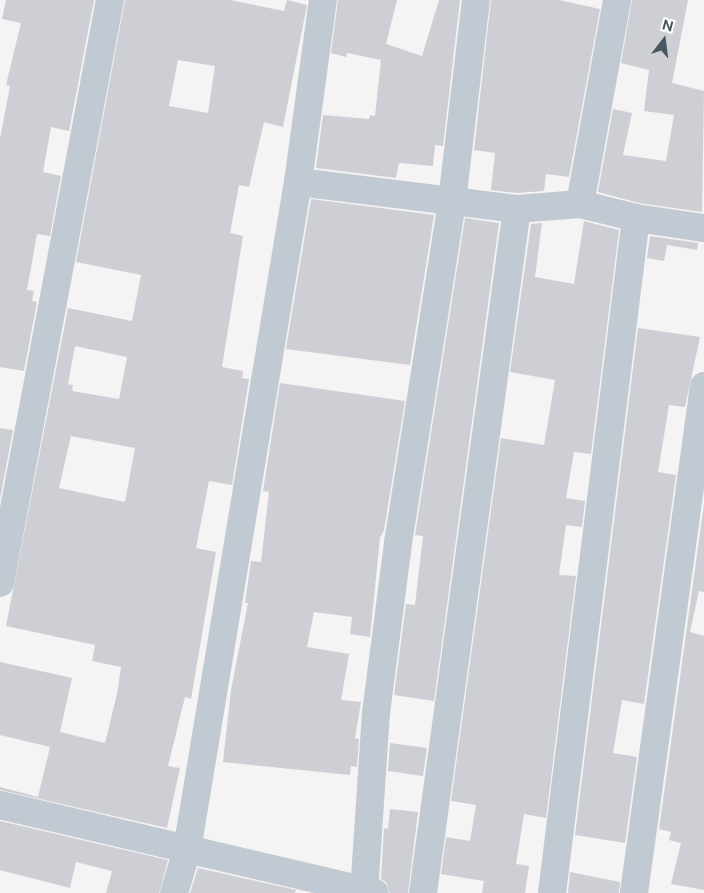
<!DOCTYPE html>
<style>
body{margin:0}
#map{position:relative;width:704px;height:893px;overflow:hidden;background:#f5f3f3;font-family:"Public Sans",sans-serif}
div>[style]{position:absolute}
.building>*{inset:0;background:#cdcfd5}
.minor>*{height:28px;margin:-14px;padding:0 14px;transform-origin:14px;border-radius:14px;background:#c1cad2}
span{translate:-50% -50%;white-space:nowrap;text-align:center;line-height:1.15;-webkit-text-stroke:4.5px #fff;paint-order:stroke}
.north{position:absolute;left:639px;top:15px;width:50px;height:50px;-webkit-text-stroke:4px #fff;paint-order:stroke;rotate:15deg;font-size:14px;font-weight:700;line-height:20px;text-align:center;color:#4a5661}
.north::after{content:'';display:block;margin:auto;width:18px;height:22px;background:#4a5661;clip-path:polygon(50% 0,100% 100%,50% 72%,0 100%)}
</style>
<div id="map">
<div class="building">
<i style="clip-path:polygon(6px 0,94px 0,69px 131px,51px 127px,43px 172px,61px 176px,50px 236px,37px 234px,27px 290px,34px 291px,32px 301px,37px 302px,24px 371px,0 367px,0 139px,10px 86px,6px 85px,21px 23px,2px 19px)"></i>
<i style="clip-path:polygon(evenodd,125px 0,230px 0,284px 11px,287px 0,307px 5px,283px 127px,264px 122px,249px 187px,239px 185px,230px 233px,243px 236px,222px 367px,243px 371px,242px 378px,249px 379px,232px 485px,209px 481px,196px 548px,216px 552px,191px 699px,185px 697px,168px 766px,180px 768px,167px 828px,0 790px,0 787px,38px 797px,50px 747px,0 735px,0 662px,72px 678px,60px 732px,105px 743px,117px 694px,121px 667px,92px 661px,95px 645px,6px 626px,68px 308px,132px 321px,141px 275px,76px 262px,125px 0,178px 60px,215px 66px,208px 113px,169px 106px,178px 60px,125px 0,75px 346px,127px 357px,119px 399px,72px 391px,73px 385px,68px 384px,75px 346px,125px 0,71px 436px,135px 448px,125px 502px,59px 488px,71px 436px)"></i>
<i style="clip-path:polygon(338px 0,397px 0,386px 44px,422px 56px,439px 0,460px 0,443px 146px,435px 145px,433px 166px,399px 163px,396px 178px,316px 168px,323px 115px,369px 119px,370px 115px,375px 116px,381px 60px,347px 53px,346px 57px,331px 53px)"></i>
<i style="clip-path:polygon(491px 0,559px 0,600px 9px,569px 177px,546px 174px,544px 191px,517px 193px,491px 190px,495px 153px,474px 150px)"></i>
<i style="clip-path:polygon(632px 0,688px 0,672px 83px,704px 91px,702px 212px,639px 203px,598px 192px,613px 109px,632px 113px,623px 155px,666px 161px,674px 115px,644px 111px,649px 70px,621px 63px)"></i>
<i style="clip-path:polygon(311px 199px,434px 215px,410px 365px,286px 349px)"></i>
<i style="clip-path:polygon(465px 218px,499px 223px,434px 701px,394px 695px,406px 604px,415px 605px,423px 536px,415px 535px)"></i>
<i style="clip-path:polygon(584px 221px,619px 230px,591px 454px,574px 452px,566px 498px,585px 501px,582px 527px,566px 525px,559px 575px,576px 576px,546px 818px,524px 814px,516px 864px,529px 866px,525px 893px,482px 893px,484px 881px,441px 874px,446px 837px,470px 841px,476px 805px,451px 801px,501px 438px,544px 445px,555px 380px,510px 372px,531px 224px,542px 223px,535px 277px,574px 284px)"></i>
<i style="clip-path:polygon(650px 236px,698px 243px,697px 250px,667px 245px,664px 261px,647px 258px)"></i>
<i style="clip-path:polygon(638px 328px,700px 337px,685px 407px,669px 405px,658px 472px,676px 475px,644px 704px,622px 700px,613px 753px,637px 757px,625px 843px,575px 835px)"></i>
<i style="clip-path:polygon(280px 383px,405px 401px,384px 530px,380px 538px,370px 637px,350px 634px,352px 617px,314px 612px,307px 647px,349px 654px,341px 700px,361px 702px,355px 738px,359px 739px,357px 767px,351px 766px,350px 775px,223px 762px,231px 690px,248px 603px,245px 603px,251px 561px,261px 562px,269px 492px,263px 491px)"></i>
<i style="clip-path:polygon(0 428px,13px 430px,0 499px)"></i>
<i style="clip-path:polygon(704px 504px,704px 592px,699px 591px,690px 632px,704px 636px,704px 890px,671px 884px,681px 843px,669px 840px,671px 832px,659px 829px)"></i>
<i style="clip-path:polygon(390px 743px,427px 748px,423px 776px,388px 771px)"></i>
<i style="clip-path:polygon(390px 809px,418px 812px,408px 893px,390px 893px,386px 882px,381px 879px,384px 828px,388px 829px)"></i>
<i style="clip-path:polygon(0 821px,168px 860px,159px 893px,106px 893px,112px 871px,76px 862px,70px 888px,0 870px)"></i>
<i style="clip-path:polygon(198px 868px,296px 890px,295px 893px,190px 893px)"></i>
<i style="clip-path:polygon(570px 872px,620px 882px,619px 893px,568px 893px)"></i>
</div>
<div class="minor">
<i style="left:298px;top:182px;width:221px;rotate:7deg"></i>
<i style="left:517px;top:209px;width:63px;rotate:-4.5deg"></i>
<i style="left:580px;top:204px;width:58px;rotate:14deg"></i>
<i style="left:636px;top:218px;width:69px;rotate:8.4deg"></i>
<i style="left:580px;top:204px;width:207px;rotate:-79.7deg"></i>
<i style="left:0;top:583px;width:593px;rotate:-79.32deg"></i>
<i style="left:0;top:805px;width:385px;rotate:13.2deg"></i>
<i style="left:174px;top:893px;width:45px;rotate:-73.2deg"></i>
<i style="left:187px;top:850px;width:677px;rotate:-80.57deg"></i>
<i style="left:298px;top:182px;width:184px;rotate:-82.2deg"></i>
<i style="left:364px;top:893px;width:180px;rotate:-86.2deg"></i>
<i style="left:376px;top:713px;width:171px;rotate:-82.6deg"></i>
<i style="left:398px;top:543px;width:346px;rotate:-81deg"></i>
<i style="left:452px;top:201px;width:202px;rotate:-83.2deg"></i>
<i style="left:423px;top:893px;width:690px;rotate:-82.18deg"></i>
<i style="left:552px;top:893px;width:680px;rotate:-82.91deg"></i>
<i style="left:634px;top:893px;width:512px;rotate:-82.14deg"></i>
</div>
<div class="north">N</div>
</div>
